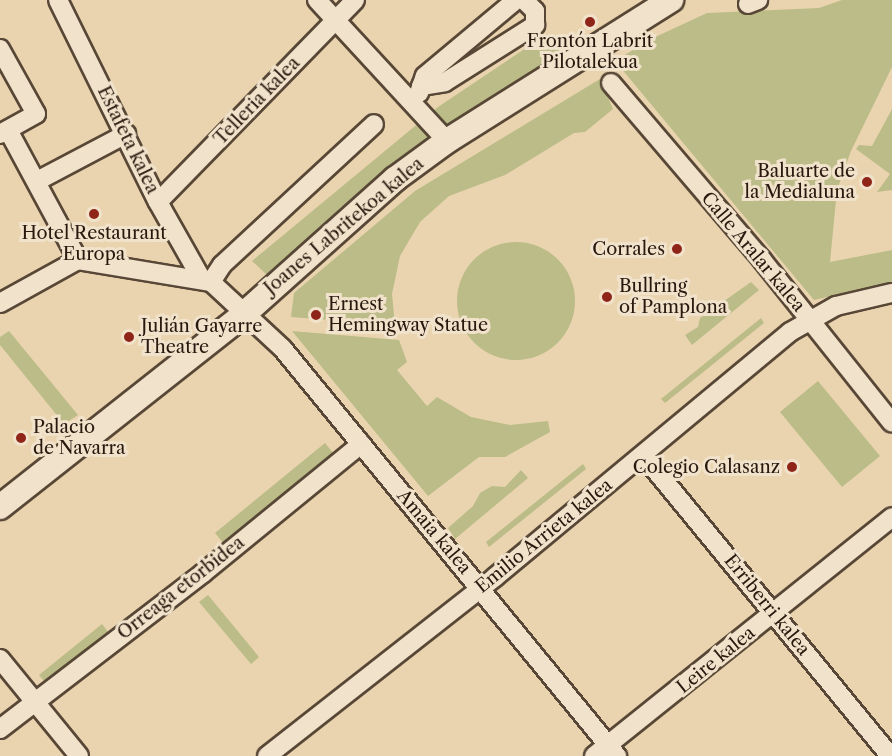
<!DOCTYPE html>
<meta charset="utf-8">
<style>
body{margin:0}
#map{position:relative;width:892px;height:756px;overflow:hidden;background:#ead4af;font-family:"Libre Caslon Text",serif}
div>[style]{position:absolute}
.green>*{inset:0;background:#bbbc88}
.round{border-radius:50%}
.roads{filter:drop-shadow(2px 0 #584736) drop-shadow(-2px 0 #584736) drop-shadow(0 2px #584736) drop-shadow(0 -2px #584736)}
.street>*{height:18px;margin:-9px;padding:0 9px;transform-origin:9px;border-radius:9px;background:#f1e3cb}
.secondary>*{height:24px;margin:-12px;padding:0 12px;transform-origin:12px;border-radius:12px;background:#f1e3cb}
.dots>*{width:16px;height:16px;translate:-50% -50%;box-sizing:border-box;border:3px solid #f1e3cb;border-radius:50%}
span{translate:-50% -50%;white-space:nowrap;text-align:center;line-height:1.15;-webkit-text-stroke:6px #f1e3cb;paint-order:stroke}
.poi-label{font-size:18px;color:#28180e}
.right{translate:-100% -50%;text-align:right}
.left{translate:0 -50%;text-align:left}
.street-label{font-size:18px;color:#28180e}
</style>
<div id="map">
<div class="green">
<i style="clip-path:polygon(842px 0,892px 0,892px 67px,851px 151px,837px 190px,830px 262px,892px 250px,892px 283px,814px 300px,615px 61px,651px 39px,707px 13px,819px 8px)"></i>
<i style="clip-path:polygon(547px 34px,563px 51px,434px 136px,267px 275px,252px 261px,438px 107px)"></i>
<i style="clip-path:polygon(600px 79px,613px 109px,585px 132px,574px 133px,505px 175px,449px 196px,420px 222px,400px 256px,392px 294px,395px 325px,291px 317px,294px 293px,415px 191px)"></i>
<i style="clip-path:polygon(892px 109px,892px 190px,877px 192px,890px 174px,856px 149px,859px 145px,872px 146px)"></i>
<i class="round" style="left:457px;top:242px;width:118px;height:118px"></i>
<i style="clip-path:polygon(751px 282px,759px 290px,692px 345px,685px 335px,698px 327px,700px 318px)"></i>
<i style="clip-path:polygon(761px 318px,764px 323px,665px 403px,661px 399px)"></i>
<i style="clip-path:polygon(9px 331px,78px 415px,64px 424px,0 345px,0 337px)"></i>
<i style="clip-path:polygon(292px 331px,399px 340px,407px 362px,397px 370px,427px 406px,437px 397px,471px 417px,510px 425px,548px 421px,550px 432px,505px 457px,479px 457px,428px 496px)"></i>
<i style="clip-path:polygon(818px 381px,880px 456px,842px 487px,780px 412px)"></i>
<i style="clip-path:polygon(325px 443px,338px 459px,228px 549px,215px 533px)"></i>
<i style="clip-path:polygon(583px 464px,586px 469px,489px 547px,486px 542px)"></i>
<i style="clip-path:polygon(521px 470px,528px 478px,455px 539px,448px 528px,473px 506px,480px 493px,492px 486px,505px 487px)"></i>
<i style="clip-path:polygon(208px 595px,259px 657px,251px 664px,199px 602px)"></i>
<i style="clip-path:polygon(102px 624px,112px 637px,49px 687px,39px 675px)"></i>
</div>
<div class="roads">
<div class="street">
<i style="left:58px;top:0;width:225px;rotate:63.7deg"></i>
<i style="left:158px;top:202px;width:87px;rotate:60.5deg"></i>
<i style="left:317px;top:0;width:192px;rotate:47.3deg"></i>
<i style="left:748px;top:4px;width:11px;rotate:-22deg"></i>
<i style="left:0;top:49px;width:74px;rotate:61deg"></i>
<i style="left:36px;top:114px;width:41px;rotate:150.9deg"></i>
<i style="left:611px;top:83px;width:233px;rotate:49.5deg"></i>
<i style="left:762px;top:260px;width:208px;rotate:51.4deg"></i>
<i style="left:421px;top:86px;width:24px;rotate:-9deg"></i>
<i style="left:445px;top:82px;width:107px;rotate:-32.3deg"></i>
<i style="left:535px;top:25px;width:14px;rotate:-90deg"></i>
<i style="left:535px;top:11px;width:16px;rotate:-135deg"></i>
<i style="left:419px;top:93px;width:18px;rotate:-71deg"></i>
<i style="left:425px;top:76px;width:119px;rotate:-39.9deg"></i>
<i style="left:8px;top:130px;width:148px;rotate:61.7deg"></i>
<i style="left:37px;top:181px;width:101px;rotate:-27.8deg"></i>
<i style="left:158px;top:202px;width:282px;rotate:-45.7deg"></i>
<i style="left:211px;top:282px;width:20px;rotate:-57deg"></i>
<i style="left:222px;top:265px;width:207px;rotate:-42.8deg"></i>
<i style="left:0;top:303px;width:89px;rotate:-28.9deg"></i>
<i style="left:78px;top:260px;width:135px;rotate:9.4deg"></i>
<i style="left:211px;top:282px;width:98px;rotate:42.9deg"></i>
<i style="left:283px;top:349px;width:527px;rotate:50.63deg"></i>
<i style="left:643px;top:455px;width:389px;rotate:50.6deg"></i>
<i style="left:0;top:659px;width:125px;rotate:50.8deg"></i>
<i style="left:0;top:729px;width:256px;rotate:-37.5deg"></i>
<i style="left:203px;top:573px;width:204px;rotate:-39.2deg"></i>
<i style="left:267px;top:756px;width:290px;rotate:-38.1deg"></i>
<i style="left:495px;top:577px;width:383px;rotate:-39.7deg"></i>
<i style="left:790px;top:332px;width:53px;rotate:-29.5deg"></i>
<i style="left:836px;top:306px;width:57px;rotate:-13.1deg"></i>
<i style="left:594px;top:756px;width:382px;rotate:-38.7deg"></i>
</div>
<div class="secondary">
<i style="left:0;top:507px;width:311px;rotate:-38.3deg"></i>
<i style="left:244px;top:314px;width:203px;rotate:-41.8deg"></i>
<i style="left:395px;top:179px;width:64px;rotate:-36.2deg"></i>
<i style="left:447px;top:141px;width:265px;rotate:-32.2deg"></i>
</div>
</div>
<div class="dots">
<i style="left:590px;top:22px;background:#8f2418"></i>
<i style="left:867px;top:182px;background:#8f2418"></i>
<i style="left:94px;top:214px;background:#8f2418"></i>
<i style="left:677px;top:249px;background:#8f2418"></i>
<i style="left:607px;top:297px;background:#8f2418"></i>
<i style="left:316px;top:315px;background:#8f2418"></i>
<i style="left:129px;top:337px;background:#8f2418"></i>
<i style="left:21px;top:438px;background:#8f2418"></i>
<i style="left:792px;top:467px;background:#8f2418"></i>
</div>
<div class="poi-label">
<span style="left:590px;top:52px">Frontón Labrit<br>Pilotalekua</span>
<span class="right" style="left:855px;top:182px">Baluarte de<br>la Medialuna</span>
<span style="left:94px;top:244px">Hotel Restaurant<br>Europa</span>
<span class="right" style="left:665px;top:249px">Corrales</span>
<span class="left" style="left:619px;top:297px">Bullring<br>of Pamplona</span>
<span class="left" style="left:328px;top:315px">Ernest<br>Hemingway Statue</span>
<span class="left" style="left:141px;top:337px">Julián Gayarre<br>Theatre</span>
<span class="left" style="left:33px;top:438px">Palacio<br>de Navarra</span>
<span class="right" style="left:780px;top:467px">Colegio Calasanz</span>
</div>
<div class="street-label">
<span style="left:257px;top:101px;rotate:-46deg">Telleria kalea</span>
<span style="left:128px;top:140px;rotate:64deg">Estafeta kalea</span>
<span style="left:344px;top:226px;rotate:-40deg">Joanes Labritekoa kalea</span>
<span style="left:753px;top:252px;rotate:50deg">Calle Aralar kalea</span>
<span style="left:434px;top:532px;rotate:50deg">Amaia kalea</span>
<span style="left:544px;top:536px;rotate:-39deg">Emilio Arrieta kalea</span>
<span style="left:181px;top:588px;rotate:-38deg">Orreaga etorbidea</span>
<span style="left:767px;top:605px;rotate:51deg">Erriberri kalea</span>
<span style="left:716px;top:660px;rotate:-39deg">Leire kalea</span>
</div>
</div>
